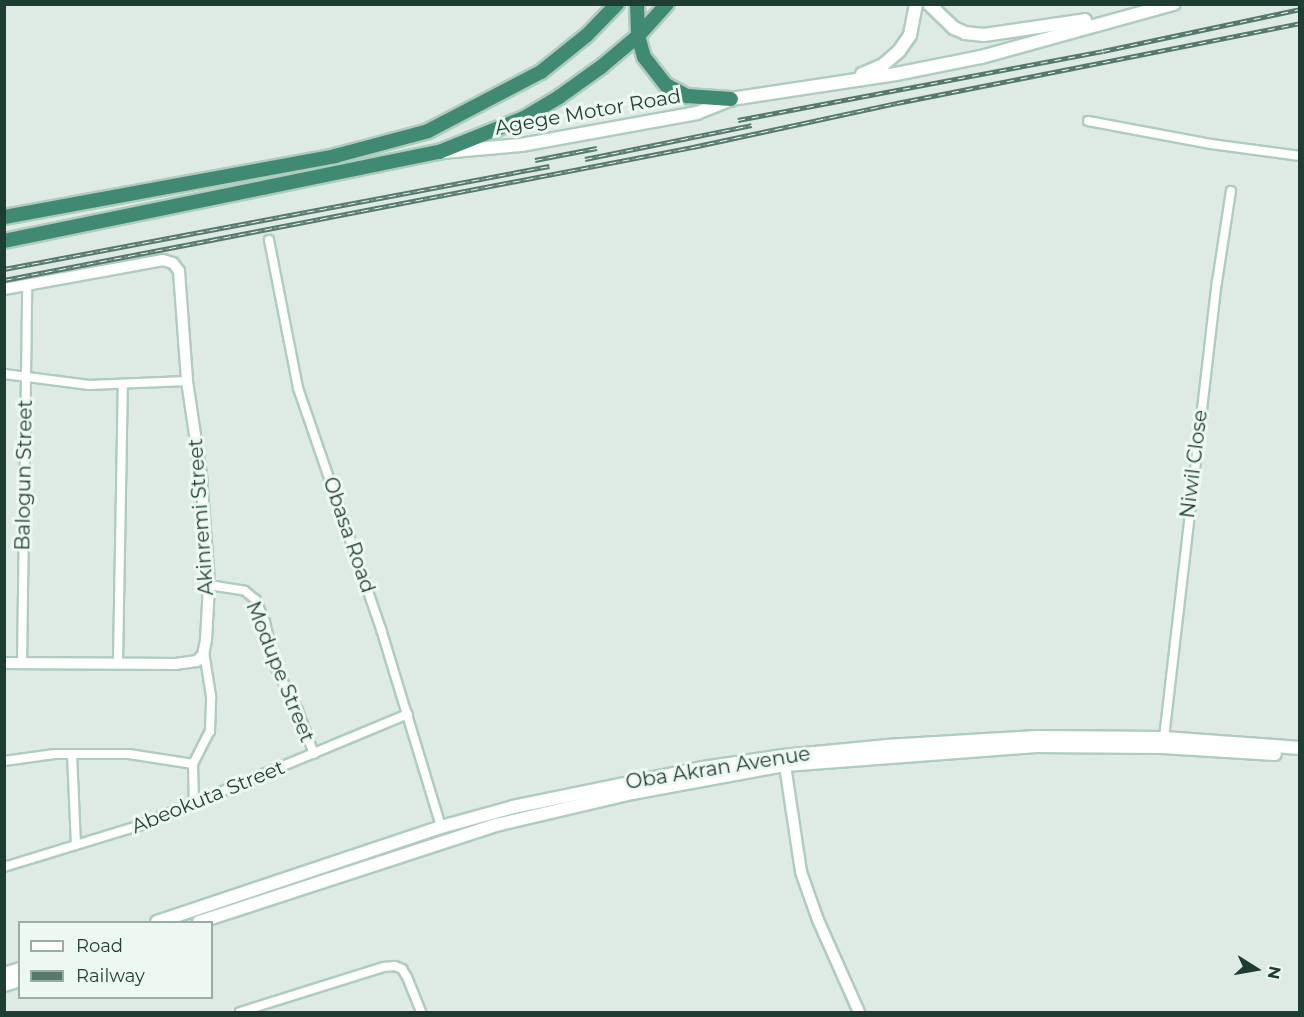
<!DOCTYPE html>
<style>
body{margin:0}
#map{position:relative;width:1304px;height:1017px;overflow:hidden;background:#ddebe4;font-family:Montserrat,sans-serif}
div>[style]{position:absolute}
.roads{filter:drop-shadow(2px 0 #afccbf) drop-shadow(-2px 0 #afccbf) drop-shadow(0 2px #afccbf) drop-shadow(0 -2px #afccbf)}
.minor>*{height:8px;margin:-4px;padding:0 4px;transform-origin:4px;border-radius:4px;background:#fff}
.tertiary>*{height:10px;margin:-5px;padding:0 5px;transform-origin:5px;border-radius:5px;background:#fff}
.secondary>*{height:12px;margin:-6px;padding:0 6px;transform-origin:6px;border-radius:6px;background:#fff}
.trunk>*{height:14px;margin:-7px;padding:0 7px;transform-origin:7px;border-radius:7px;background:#408973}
.rail>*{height:4.5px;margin-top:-2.25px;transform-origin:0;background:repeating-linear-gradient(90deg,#eef8f2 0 7px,#57796d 0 14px);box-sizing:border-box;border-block:2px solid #57796d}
span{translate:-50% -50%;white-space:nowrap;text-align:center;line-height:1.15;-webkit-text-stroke:6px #eef8f2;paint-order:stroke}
.street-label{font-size:20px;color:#1d3c32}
.frame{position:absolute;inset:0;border:6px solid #1d3c32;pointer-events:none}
.legend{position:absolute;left:18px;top:921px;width:195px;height:78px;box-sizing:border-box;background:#eef8f2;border:2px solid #9aada5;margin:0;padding:8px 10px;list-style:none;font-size:18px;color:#1d3c32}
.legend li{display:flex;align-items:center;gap:12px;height:30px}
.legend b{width:30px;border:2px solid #9aada5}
.north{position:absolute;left:1226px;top:939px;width:60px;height:60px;-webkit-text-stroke:4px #eef8f2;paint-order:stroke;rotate:101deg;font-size:16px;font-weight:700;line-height:24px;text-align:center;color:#1d3c32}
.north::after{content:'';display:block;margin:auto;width:21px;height:27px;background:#1d3c32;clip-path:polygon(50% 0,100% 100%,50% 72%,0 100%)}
</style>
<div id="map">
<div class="roads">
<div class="minor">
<i style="left:1088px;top:121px;width:125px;rotate:10.6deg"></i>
<i style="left:1211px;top:144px;width:90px;rotate:7.7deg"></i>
<i style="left:269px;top:240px;width:151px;rotate:78.9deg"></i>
<i style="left:298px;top:388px;width:255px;rotate:71deg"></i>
<i style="left:381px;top:629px;width:207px;rotate:73.1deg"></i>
<i style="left:4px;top:374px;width:86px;rotate:7.4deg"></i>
<i style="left:89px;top:385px;width:98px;rotate:-2.3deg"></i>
<i style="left:209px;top:585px;width:36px;rotate:9deg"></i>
<i style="left:245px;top:591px;width:14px;rotate:39deg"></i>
<i style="left:256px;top:600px;width:24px;rotate:68deg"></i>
<i style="left:265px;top:622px;width:45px;rotate:77.2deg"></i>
<i style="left:275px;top:666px;width:51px;rotate:62.9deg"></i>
<i style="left:298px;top:711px;width:46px;rotate:69.6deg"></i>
<i style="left:118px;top:662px;width:277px;rotate:-89deg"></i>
<i style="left:22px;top:663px;width:377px;rotate:-89.2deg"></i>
<i style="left:1164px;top:738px;width:459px;rotate:-83.4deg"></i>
<i style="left:1217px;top:282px;width:92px;rotate:-81.3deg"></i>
<i style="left:72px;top:754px;width:91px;rotate:87.5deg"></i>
<i style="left:4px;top:761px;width:51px;rotate:-7.8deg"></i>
<i style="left:55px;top:754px;width:74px"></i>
<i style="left:129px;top:754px;width:65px;rotate:8.9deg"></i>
<i style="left:193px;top:764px;width:40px;rotate:88.6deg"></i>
<i style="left:193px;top:764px;width:37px;rotate:-63deg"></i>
<i style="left:210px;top:731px;width:35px;rotate:-88deg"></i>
<i style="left:211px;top:696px;width:45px;rotate:-99deg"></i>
<i style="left:4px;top:867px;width:143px;rotate:-17deg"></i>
<i style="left:141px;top:825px;width:289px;rotate:-22.6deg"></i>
<i style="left:240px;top:1012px;width:151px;rotate:-17.4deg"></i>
<i style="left:384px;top:967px;width:11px;rotate:-5deg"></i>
<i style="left:395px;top:966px;width:8px;rotate:23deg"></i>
<i style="left:402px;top:969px;width:9px;rotate:58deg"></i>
<i style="left:407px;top:977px;width:38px;rotate:68deg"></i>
</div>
<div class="tertiary">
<i style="left:4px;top:289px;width:162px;rotate:-10.3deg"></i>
<i style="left:163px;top:260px;width:10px;rotate:17deg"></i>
<i style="left:173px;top:263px;width:10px;rotate:53deg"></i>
<i style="left:179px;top:271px;width:110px;rotate:85.8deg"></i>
<i style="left:187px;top:381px;width:95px;rotate:81.5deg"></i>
<i style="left:201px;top:475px;width:110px;rotate:85.8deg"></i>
<i style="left:209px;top:585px;width:55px;rotate:93.1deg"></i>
<i style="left:206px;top:640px;width:15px;rotate:101deg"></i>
<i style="left:203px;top:655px;width:8px;rotate:135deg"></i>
<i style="left:197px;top:661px;width:21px;rotate:172deg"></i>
<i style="left:176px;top:664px;width:172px;rotate:-179.7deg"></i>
<i style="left:784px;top:759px;width:114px;rotate:81.4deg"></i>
<i style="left:801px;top:872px;width:51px;rotate:70.5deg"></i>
<i style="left:818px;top:920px;width:101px;rotate:66deg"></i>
</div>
<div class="secondary">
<i style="left:929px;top:4px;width:35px;rotate:44deg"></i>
<i style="left:954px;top:28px;width:12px;rotate:24deg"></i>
<i style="left:965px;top:33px;width:19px;rotate:6deg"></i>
<i style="left:984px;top:35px;width:102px;rotate:-8.4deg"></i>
<i style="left:862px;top:74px;width:23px;rotate:-23deg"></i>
<i style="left:883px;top:65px;width:21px;rotate:-41deg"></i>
<i style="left:899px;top:51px;width:19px;rotate:-55deg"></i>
<i style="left:910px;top:35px;width:32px;rotate:-79deg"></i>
<i style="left:443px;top:152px;width:78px;rotate:-5.1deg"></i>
<i style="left:521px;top:145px;width:179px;rotate:-10.3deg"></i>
<i style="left:697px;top:113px;width:37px;rotate:-22deg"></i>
<i style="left:731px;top:99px;width:167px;rotate:-8.6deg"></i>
<i style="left:896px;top:74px;width:87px;rotate:-11.3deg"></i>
<i style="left:981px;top:57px;width:200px;rotate:-15.4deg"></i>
<i style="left:157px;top:922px;width:299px;rotate:-18.5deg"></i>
<i style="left:441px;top:827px;width:75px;rotate:-15.5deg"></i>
<i style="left:513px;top:807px;width:194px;rotate:-11.6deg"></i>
<i style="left:703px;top:768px;width:81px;rotate:-8.5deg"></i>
<i style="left:783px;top:756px;width:103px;rotate:-5.5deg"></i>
<i style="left:886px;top:746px;width:151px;rotate:-3.4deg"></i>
<i style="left:1037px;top:737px;width:127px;rotate:0.5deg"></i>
<i style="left:1164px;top:738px;width:136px;rotate:4.2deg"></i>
<i style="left:199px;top:922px;width:312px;rotate:-18.1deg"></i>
<i style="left:496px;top:825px;width:140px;rotate:-13.2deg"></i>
<i style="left:632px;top:793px;width:156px;rotate:-10.4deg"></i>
<i style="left:785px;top:765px;width:252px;rotate:-4.3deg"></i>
<i style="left:1036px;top:746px;width:127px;rotate:0.5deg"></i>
<i style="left:1163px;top:747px;width:112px;rotate:3.6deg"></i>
<i style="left:4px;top:974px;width:17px;rotate:-17deg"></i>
<i style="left:4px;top:985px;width:17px;rotate:-17deg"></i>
</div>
<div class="trunk">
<i style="left:637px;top:4px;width:32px;rotate:88deg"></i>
<i style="left:638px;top:36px;width:22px;rotate:74deg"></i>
<i style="left:644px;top:57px;width:36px;rotate:52deg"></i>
<i style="left:666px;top:85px;width:24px;rotate:28deg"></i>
<i style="left:687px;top:96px;width:44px;rotate:3.9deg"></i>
<i style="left:4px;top:217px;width:337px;rotate:-10.4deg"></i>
<i style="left:335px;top:156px;width:96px;rotate:-15deg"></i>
<i style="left:428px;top:131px;width:127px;rotate:-27.6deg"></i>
<i style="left:541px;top:72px;width:59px;rotate:-38.8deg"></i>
<i style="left:587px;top:35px;width:43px;rotate:-45.9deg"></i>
<i style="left:4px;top:241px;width:444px;rotate:-11.6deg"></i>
<i style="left:439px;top:152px;width:92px;rotate:-21.8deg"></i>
<i style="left:524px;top:118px;width:41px;rotate:-31deg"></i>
<i style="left:559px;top:97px;width:52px;rotate:-35.5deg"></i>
<i style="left:601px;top:67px;width:48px;rotate:-40deg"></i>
<i style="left:638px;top:36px;width:43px;rotate:-47.8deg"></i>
</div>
</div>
<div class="rail">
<i style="left:738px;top:120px;width:371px;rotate:-10.7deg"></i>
<i style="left:1103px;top:51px;width:201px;rotate:-12deg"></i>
<i style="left:585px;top:159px;width:170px;rotate:-11.5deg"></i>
<i style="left:535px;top:160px;width:63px;rotate:-11deg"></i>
<i style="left:4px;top:269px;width:555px;rotate:-10.7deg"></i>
<i style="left:4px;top:280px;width:702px;rotate:-10.93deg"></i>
<i style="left:693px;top:147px;width:209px;rotate:-12.2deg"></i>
<i style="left:897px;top:103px;width:411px;rotate:-11.2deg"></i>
</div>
<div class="street-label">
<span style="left:588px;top:112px;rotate:-10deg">Agege Motor Road</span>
<span style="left:1194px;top:464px;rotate:-83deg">Niwil Close</span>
<span style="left:24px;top:475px;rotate:-89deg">Balogun Street</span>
<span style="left:201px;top:517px;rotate:-94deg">Akinremi Street</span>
<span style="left:349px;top:535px;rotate:71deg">Obasa Road</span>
<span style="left:280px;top:672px;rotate:68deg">Modupe Street</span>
<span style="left:718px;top:768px;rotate:-9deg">Oba Akran Avenue</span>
<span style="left:208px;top:797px;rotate:-22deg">Abeokuta Street</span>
</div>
<div class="frame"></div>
<ul class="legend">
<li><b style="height:8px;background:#fff"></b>Road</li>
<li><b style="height:8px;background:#57796d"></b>Railway</li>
</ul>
<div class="north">N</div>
</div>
